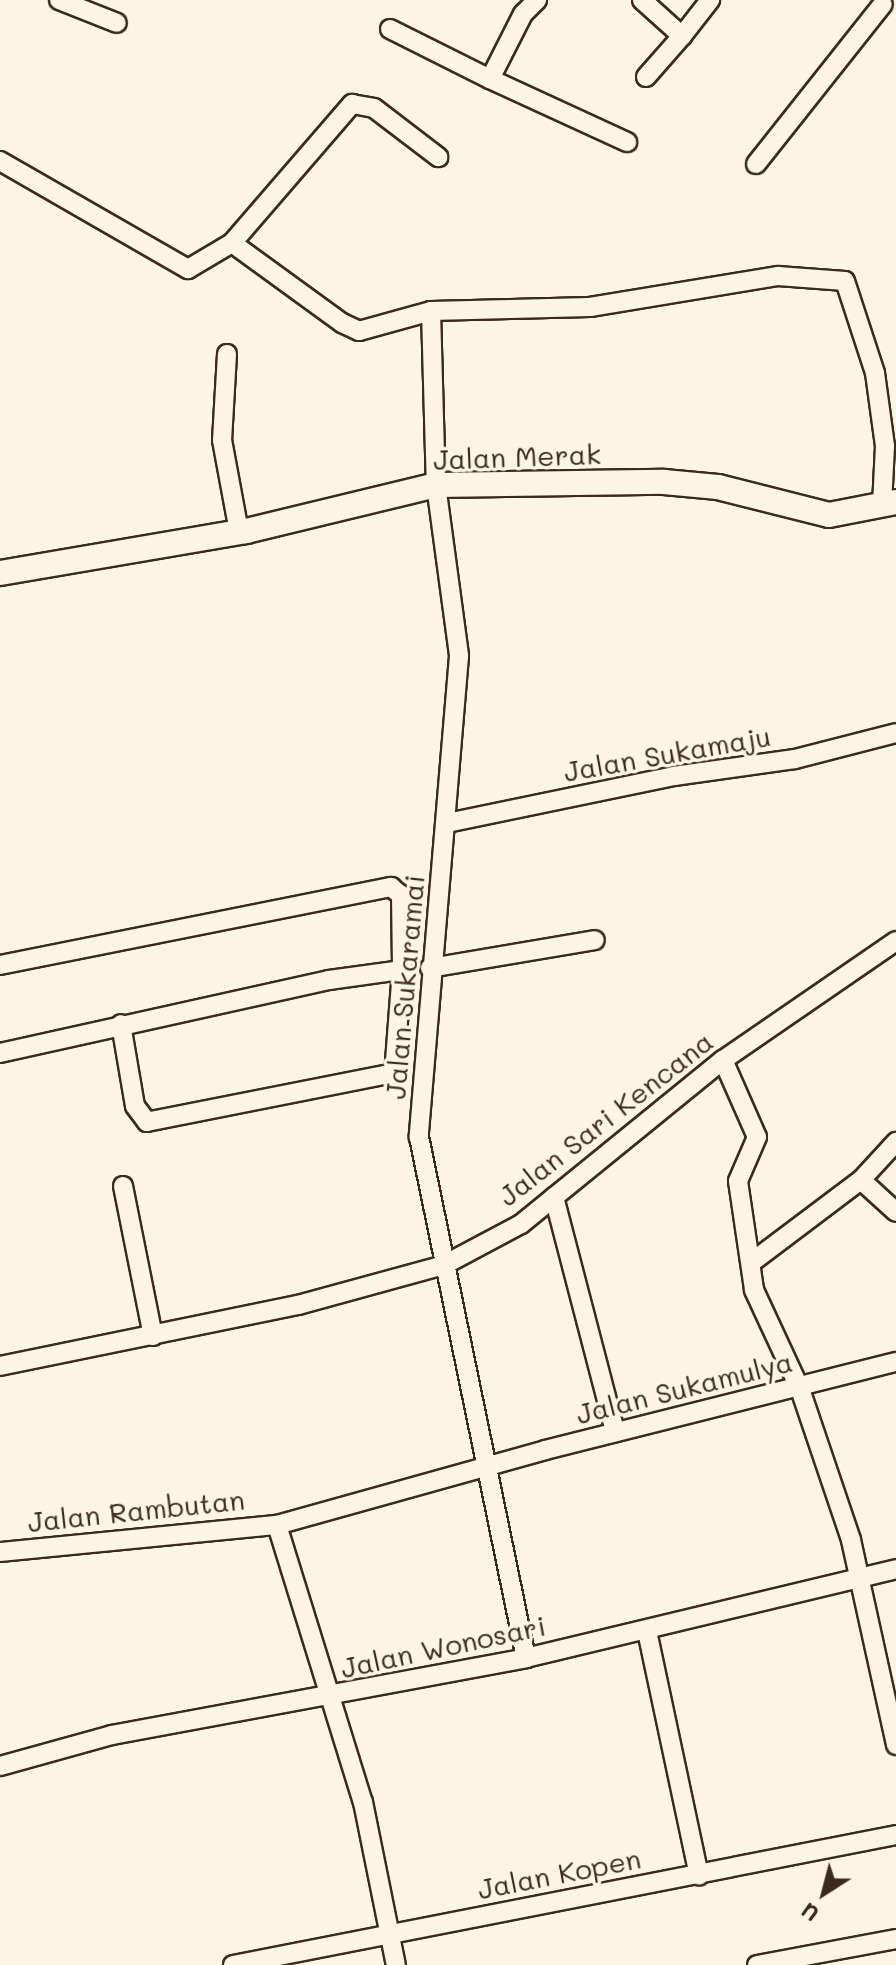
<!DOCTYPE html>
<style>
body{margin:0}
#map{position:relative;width:896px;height:1965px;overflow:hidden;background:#fcf5e5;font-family:Mali,sans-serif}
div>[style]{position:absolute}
.roads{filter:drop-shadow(2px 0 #3b2a1e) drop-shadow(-2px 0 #3b2a1e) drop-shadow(0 2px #3b2a1e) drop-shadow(0 -2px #3b2a1e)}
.minor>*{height:18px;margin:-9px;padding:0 9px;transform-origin:9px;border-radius:9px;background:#fcf5e5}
.tertiary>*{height:24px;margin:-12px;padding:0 12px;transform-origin:12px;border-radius:12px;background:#fcf5e5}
span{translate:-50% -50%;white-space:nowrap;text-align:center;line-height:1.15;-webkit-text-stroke:7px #fcf5e5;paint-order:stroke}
.street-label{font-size:28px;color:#3b2a1e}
.north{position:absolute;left:784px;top:1853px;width:80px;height:80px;-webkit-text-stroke:6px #fcf5e5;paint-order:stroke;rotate:216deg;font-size:22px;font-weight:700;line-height:32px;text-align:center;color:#3b2a1e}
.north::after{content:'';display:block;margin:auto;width:28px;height:36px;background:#3b2a1e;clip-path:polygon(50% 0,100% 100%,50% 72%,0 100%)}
</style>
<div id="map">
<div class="roads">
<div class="minor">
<i style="left:59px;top:0;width:62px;rotate:21.6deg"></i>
<i style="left:642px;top:0;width:54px;rotate:42deg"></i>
<i style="left:682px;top:36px;width:46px;rotate:-52.1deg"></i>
<i style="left:390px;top:29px;width:112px;rotate:26.6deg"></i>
<i style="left:490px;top:79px;width:73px;rotate:-63.1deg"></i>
<i style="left:523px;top:14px;width:20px;rotate:-45deg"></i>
<i style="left:646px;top:77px;width:55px;rotate:-48.7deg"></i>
<i style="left:490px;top:79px;width:151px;rotate:24.7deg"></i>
<i style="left:0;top:161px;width:217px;rotate:29.9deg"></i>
<i style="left:188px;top:269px;width:51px;rotate:-30.6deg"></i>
<i style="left:232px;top:243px;width:184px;rotate:-49.2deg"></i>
<i style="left:352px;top:104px;width:22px;rotate:10deg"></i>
<i style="left:374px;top:108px;width:81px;rotate:37.4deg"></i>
<i style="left:756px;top:164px;width:204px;rotate:-51.6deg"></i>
<i style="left:232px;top:243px;width:136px;rotate:36deg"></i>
<i style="left:342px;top:323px;width:19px;rotate:25deg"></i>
<i style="left:359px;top:331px;width:75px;rotate:-15.5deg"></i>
<i style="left:431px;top:311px;width:159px;rotate:-1.4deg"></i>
<i style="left:590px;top:307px;width:191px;rotate:-9.4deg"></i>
<i style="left:778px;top:276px;width:67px;rotate:4.3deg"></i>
<i style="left:845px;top:281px;width:97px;rotate:71.9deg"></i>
<i style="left:875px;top:373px;width:74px;rotate:82.2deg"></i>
<i style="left:885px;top:446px;width:59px;rotate:92.9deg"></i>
<i style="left:431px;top:311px;width:174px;rotate:88.4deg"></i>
<i style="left:436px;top:485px;width:173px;rotate:82.3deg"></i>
<i style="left:459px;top:656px;width:483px;rotate:94.8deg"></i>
<i style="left:419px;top:1137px;width:532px;rotate:78.39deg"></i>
<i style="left:227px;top:354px;width:86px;rotate:93.3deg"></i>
<i style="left:222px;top:440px;width:94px;rotate:79.5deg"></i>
<i style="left:447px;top:823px;width:232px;rotate:-11.7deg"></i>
<i style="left:674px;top:776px;width:122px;rotate:-8deg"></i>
<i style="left:795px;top:759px;width:104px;rotate:-14.4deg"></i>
<i style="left:0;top:965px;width:399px;rotate:-11.3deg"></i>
<i style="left:391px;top:887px;width:13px;rotate:39deg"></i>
<i style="left:401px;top:895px;width:75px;rotate:89.2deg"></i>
<i style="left:402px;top:970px;width:103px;rotate:94.4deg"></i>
<i style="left:394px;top:1073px;width:252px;rotate:168.8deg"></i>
<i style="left:147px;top:1122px;width:20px;rotate:-127deg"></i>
<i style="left:135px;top:1106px;width:83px;rotate:-99.7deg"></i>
<i style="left:430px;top:968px;width:167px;rotate:-9.6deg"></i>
<i style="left:0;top:1053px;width:337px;rotate:-12.5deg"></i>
<i style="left:329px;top:980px;width:74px;rotate:-7.8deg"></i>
<i style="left:723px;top:1060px;width:84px;rotate:66.2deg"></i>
<i style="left:757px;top:1137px;width:48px;rotate:113.4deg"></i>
<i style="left:738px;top:1181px;width:110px;rotate:81.6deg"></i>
<i style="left:754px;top:1290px;width:109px;rotate:65.1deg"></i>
<i style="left:800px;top:1389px;width:159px;rotate:71.3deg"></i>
<i style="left:851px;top:1540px;width:210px;rotate:77.6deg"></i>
<i style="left:861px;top:1180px;width:47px;rotate:42.4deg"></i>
<i style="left:123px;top:1186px;width:153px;rotate:78.7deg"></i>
<i style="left:554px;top:1197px;width:243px;rotate:75.4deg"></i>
<i style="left:752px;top:1262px;width:136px;rotate:-37deg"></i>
<i style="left:861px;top:1180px;width:52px;rotate:-47.4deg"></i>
<i style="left:0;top:1366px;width:304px;rotate:-11.6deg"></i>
<i style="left:298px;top:1305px;width:151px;rotate:-15.3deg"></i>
<i style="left:444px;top:1265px;width:87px;rotate:-28deg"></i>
<i style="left:521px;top:1224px;width:260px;rotate:-39.1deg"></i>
<i style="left:723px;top:1060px;width:210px;rotate:-34.5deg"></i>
<i style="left:277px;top:1525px;width:290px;rotate:72.8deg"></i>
<i style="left:363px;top:1802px;width:166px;rotate:78.6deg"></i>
<i style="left:0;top:1552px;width:278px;rotate:-5.6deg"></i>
<i style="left:277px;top:1525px;width:278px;rotate:-15.6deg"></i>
<i style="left:545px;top:1450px;width:362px;rotate:-14.1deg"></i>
<i style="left:647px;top:1631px;width:250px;rotate:78deg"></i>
<i style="left:0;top:1766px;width:116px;rotate:-15.5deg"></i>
<i style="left:112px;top:1735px;width:421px;rotate:-10.5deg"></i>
<i style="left:526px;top:1658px;width:381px;rotate:-13.5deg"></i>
<i style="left:233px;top:1965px;width:676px;rotate:-11.09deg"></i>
<i style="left:757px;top:1965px;width:141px;rotate:-10.6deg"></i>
</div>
<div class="tertiary">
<i style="left:0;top:573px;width:250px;rotate:-9.7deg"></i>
<i style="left:246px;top:531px;width:195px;rotate:-13.6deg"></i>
<i style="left:436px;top:485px;width:228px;rotate:-0.8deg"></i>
<i style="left:664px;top:482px;width:54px;rotate:5.3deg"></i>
<i style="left:718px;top:487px;width:114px;rotate:14.2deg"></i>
<i style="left:829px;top:515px;width:68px;rotate:-11deg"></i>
</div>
</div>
<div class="street-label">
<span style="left:517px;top:456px;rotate:-2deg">Jalan Merak</span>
<span style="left:667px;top:753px;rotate:-10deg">Jalan Sukamaju</span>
<span style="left:404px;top:987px;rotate:-85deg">Jalan Sukaramai</span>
<span style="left:605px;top:1118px;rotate:-38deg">Jalan Sari Kencana</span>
<span style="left:684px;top:1387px;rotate:-14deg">Jalan Sukamulya</span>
<span style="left:136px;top:1510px;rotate:-6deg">Jalan Rambutan</span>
<span style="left:443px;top:1646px;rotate:-12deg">Jalan Wonosari</span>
<span style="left:559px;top:1873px;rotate:-11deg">Jalan Kopen</span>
</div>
<div class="north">U</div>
</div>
